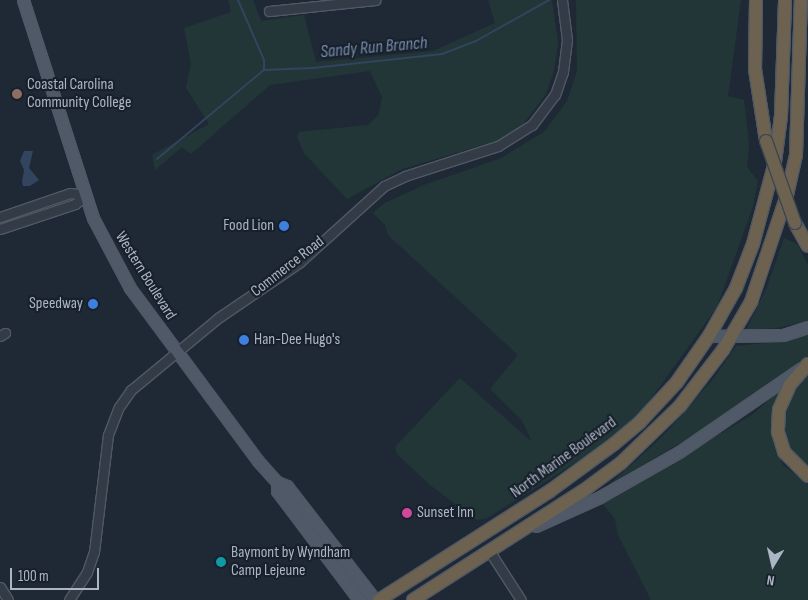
<!DOCTYPE html>
<style>
body{margin:0}
#map{position:relative;width:808px;height:600px;overflow:hidden;background:#1f2936;font-family:"Sofia Sans Condensed",sans-serif}
div>[style]{position:absolute}
.green>*{inset:0;background:#223638}
.water>*{inset:0;background:#32445e}
.stream>*{height:2px;margin:-1px;padding:0 1px;transform-origin:1px;border-radius:1px;background:#32445e}
.roads{filter:drop-shadow(1px 0 #505865) drop-shadow(-1px 0 #505865) drop-shadow(0 1px #505865) drop-shadow(0 -1px #505865)}
.minor>*{height:9px;margin:-4.5px;padding:0 4.5px;transform-origin:4.5px;border-radius:4.5px;background:#333b47}
.major>*{height:11px;margin:-5.5px;padding:0 5.5px;transform-origin:5.5px;border-radius:5.5px;background:#505967}
.highway>*{height:12px;margin:-6px;padding:0 6px;transform-origin:6px;border-radius:6px;background:#6d6250}
.bridges{filter:drop-shadow(1px 0 #3d4551) drop-shadow(-1px 0 #3d4551) drop-shadow(0 1px #3d4551) drop-shadow(0 -1px #3d4551)}
.highway-bridge>*{height:12px;margin:-6px;padding:0 6px;transform-origin:6px;border-radius:6px;background:#6d6250}
.dots>*{width:14px;height:14px;translate:-50% -50%;box-sizing:border-box;border:2px solid #18202b;border-radius:50%}
span{translate:-50% -50%;white-space:nowrap;text-align:center;line-height:1.15;-webkit-text-stroke:4.5px #18202b;paint-order:stroke}
.poi-label{font-size:16px;color:#acb5c4}
.left{translate:0 -50%;text-align:left}
.right{translate:-100% -50%;text-align:right}
.street-label{font-size:16px;color:#acb5c4}
.water-label{font-size:18px;color:#748cac;font-style:italic}
.north{position:absolute;left:748px;top:540px;width:50px;height:50px;-webkit-text-stroke:4px #18202b;paint-order:stroke;rotate:189deg;font-size:14px;font-weight:700;line-height:20px;text-align:center;color:#acb5c4}
.north::after{content:'';display:block;margin:auto;width:18px;height:22px;background:#acb5c4;clip-path:polygon(50% 0,100% 100%,50% 72%,0 100%)}
.scale{position:absolute;left:10px;top:568px;width:89px;height:22px;box-sizing:border-box;border:2px solid #acb5c4;border-top:0;padding-left:6px;font-size:15px;line-height:18px;white-space:nowrap;color:#acb5c4;-webkit-text-stroke:4px #18202b;paint-order:stroke}
</style>
<div id="map">
<div class="green">
<i style="clip-path:polygon(228px 0,253px 0,261px 21px,304px 15px,316px 62px,433px 51px,495px 23px,488px 0,552px 0,558px 42px,554px 71px,546px 94px,524px 123px,507px 138px,402px 169px,347px 199px,304px 153px,297px 137px,299px 132px,368px 125px,379px 114px,382px 97px,370px 71px,270px 85px,191px 154px,182px 147px,155px 170px,152px 155px,209px 124px,186px 88px,191px 63px,184px 28px,231px 12px)"></i>
<i style="clip-path:polygon(576px 0,741px 0,728px 96px,744px 100px,749px 144px,747px 167px,758px 181px,753px 206px,717px 307px,645px 407px,604px 445px,487px 518px,477px 520px,430px 485px,397px 454px,395px 447px,460px 378px,532px 442px,522px 420px,490px 389px,518px 355px,388px 235px,385px 225px,373px 213px,385px 203px,424px 185px,499px 159px,544px 132px,567px 101px,577px 71px)"></i>
<i style="clip-path:polygon(784px 238px,797px 244px,808px 265px,808px 321px,776px 328px,746px 330px,767px 287px)"></i>
<i style="clip-path:polygon(808px 333px,808px 357px,697px 433px,609px 485px,664px 435px,714px 378px,736px 346px,777px 342px)"></i>
<i style="clip-path:polygon(808px 373px,808px 470px,787px 445px,784px 420px,792px 395px)"></i>
<i style="clip-path:polygon(781px 389px,771px 432px,783px 465px,808px 484px,808px 600px,651px 600px,618px 535px,615px 519px,602px 503px,752px 415px)"></i>
</div>
<div class="water">
<i style="clip-path:polygon(24px 151px,33px 151px,29px 168px,39px 180px,30px 186px,23px 186px,22px 182px,24px 170px,20px 161px)"></i>
</div>
<div class="stream">
<i style="left:238px;top:0;width:65px;rotate:66.6deg"></i>
<i style="left:264px;top:60px;width:9px;rotate:90deg"></i>
<i style="left:264px;top:70px;width:49px;rotate:-2.3deg"></i>
<i style="left:313px;top:68px;width:130px;rotate:-6.2deg"></i>
<i style="left:442px;top:54px;width:36px;rotate:-21deg"></i>
<i style="left:476px;top:41px;width:84px;rotate:-29.3deg"></i>
<i style="left:157px;top:159px;width:139px;rotate:-39.8deg"></i>
</div>
<div class="roads">
<div class="minor">
<i style="left:269px;top:11px;width:107px;rotate:-5.9deg"></i>
<i style="left:0;top:217px;width:74px;rotate:-18.9deg"></i>
<i style="left:70px;top:193px;width:16px;rotate:7deg"></i>
<i style="left:0;top:229px;width:79px;rotate:-18.4deg"></i>
<i style="left:75px;top:204px;width:14px;rotate:-39deg"></i>
<i style="left:0;top:336px;width:6px;rotate:-31deg"></i>
<i style="left:490px;top:552px;width:57px;rotate:57.1deg"></i>
<i style="left:0;top:587px;width:15px;rotate:58deg"></i>
<i style="left:69px;top:600px;width:33px;rotate:-57deg"></i>
<i style="left:87px;top:572px;width:21px;rotate:-71deg"></i>
<i style="left:94px;top:552px;width:118px;rotate:-83.2deg"></i>
<i style="left:108px;top:435px;width:30px;rotate:-69deg"></i>
<i style="left:119px;top:407px;width:21px;rotate:-55deg"></i>
<i style="left:131px;top:390px;width:113px;rotate:-39.6deg"></i>
<i style="left:218px;top:318px;width:99px;rotate:-34.3deg"></i>
<i style="left:300px;top:262px;width:113px;rotate:-42.1deg"></i>
<i style="left:384px;top:186px;width:23px;rotate:-25deg"></i>
<i style="left:405px;top:176px;width:98px;rotate:-17.9deg"></i>
<i style="left:498px;top:146px;width:40px;rotate:-32deg"></i>
<i style="left:532px;top:125px;width:38px;rotate:-53deg"></i>
<i style="left:555px;top:95px;width:24px;rotate:-71deg"></i>
<i style="left:563px;top:72px;width:32px;rotate:-83deg"></i>
<i style="left:567px;top:40px;width:40px;rotate:-97.1deg"></i>
</div>
<div class="major">
<i style="left:23px;top:0;width:229px;rotate:72.2deg"></i>
<i style="left:93px;top:218px;width:79px;rotate:62.1deg"></i>
<i style="left:130px;top:288px;width:215px;rotate:53.5deg"></i>
<i style="left:258px;top:461px;width:28px;rotate:48deg"></i>
<i style="left:277px;top:482px;width:11px;rotate:22deg"></i>
<i style="left:287px;top:486px;width:144px;rotate:52.3deg"></i>
<i style="left:709px;top:336px;width:74px;rotate:-0.8deg"></i>
<i style="left:783px;top:335px;width:26px;rotate:-18deg"></i>
<i style="left:277px;top:482px;width:9px;rotate:90deg"></i>
<i style="left:277px;top:491px;width:136px;rotate:53deg"></i>
<i style="left:536px;top:526px;width:68px;rotate:-24.3deg"></i>
<i style="left:598px;top:498px;width:93px;rotate:-29.6deg"></i>
<i style="left:679px;top:452px;width:148px;rotate:-34.5deg"></i>
</div>
<div class="highway">
<i style="left:756px;top:0;width:69px;rotate:90.8deg"></i>
<i style="left:755px;top:69px;width:73px;rotate:81.3deg"></i>
<i style="left:795px;top:223px;width:26px;rotate:61deg"></i>
<i style="left:808px;top:364px;width:28px;rotate:131deg"></i>
<i style="left:790px;top:385px;width:27px;rotate:114deg"></i>
<i style="left:779px;top:410px;width:22px;rotate:93deg"></i>
<i style="left:778px;top:432px;width:21px;rotate:73deg"></i>
<i style="left:784px;top:452px;width:34px;rotate:45deg"></i>
<i style="left:379px;top:600px;width:203px;rotate:-32.5deg"></i>
<i style="left:550px;top:491px;width:79px;rotate:-36.3deg"></i>
<i style="left:614px;top:444px;width:34px;rotate:-40deg"></i>
<i style="left:640px;top:422px;width:54px;rotate:-47.2deg"></i>
<i style="left:677px;top:382px;width:56px;rotate:-55.2deg"></i>
<i style="left:709px;top:336px;width:55px;rotate:-60.6deg"></i>
<i style="left:736px;top:288px;width:47px;rotate:-68.9deg"></i>
<i style="left:753px;top:244px;width:85px;rotate:-75deg"></i>
<i style="left:775px;top:162px;width:46px;rotate:-82.6deg"></i>
<i style="left:781px;top:116px;width:116px;rotate:-88deg"></i>
<i style="left:413px;top:600px;width:202px;rotate:-32.7deg"></i>
<i style="left:583px;top:491px;width:47px;rotate:-36.4deg"></i>
<i style="left:621px;top:463px;width:82px;rotate:-44deg"></i>
<i style="left:680px;top:406px;width:71px;rotate:-52.5deg"></i>
<i style="left:723px;top:350px;width:56px;rotate:-59.7deg"></i>
<i style="left:751px;top:302px;width:113px;rotate:-71.4deg"></i>
<i style="left:787px;top:195px;width:41px;rotate:-77.3deg"></i>
<i style="left:796px;top:155px;width:155px;rotate:-88.2deg"></i>
</div>
</div>
<div class="bridges">
<div class="highway-bridge">
<i style="left:766px;top:141px;width:87px;rotate:70.5deg"></i>
</div>
</div>
<div class="dots">
<i style="left:17px;top:94px;background:#8d6e63"></i>
<i style="left:284px;top:226px;background:#3f7fe0"></i>
<i style="left:93px;top:304px;background:#3f7fe0"></i>
<i style="left:244px;top:340px;background:#3f7fe0"></i>
<i style="left:407px;top:513px;background:#d1479c"></i>
<i style="left:221px;top:562px;background:#0f9aa8"></i>
</div>
<div class="poi-label">
<span class="left" style="left:27px;top:94px">Coastal Carolina<br>Community College</span>
<span class="right" style="left:274px;top:226px">Food Lion</span>
<span class="right" style="left:83px;top:304px">Speedway</span>
<span class="left" style="left:254px;top:340px">Han-Dee Hugo's</span>
<span class="left" style="left:417px;top:513px">Sunset Inn</span>
<span class="left" style="left:231px;top:562px">Baymont by Wyndham<br>Camp Lejeune</span>
</div>
<div class="street-label">
<span style="left:288px;top:267px;rotate:-38deg">Commerce Road</span>
<span style="left:145px;top:276px;rotate:58deg">Western Boulevard</span>
<span style="left:564px;top:458px;rotate:-36deg">North Marine Boulevard</span>
</div>
<div class="water-label">
<span style="left:374px;top:48px;rotate:-5deg">Sandy Run Branch</span>
</div>
<div class="north">N</div>
<div class="scale">100 m</div>
</div>
